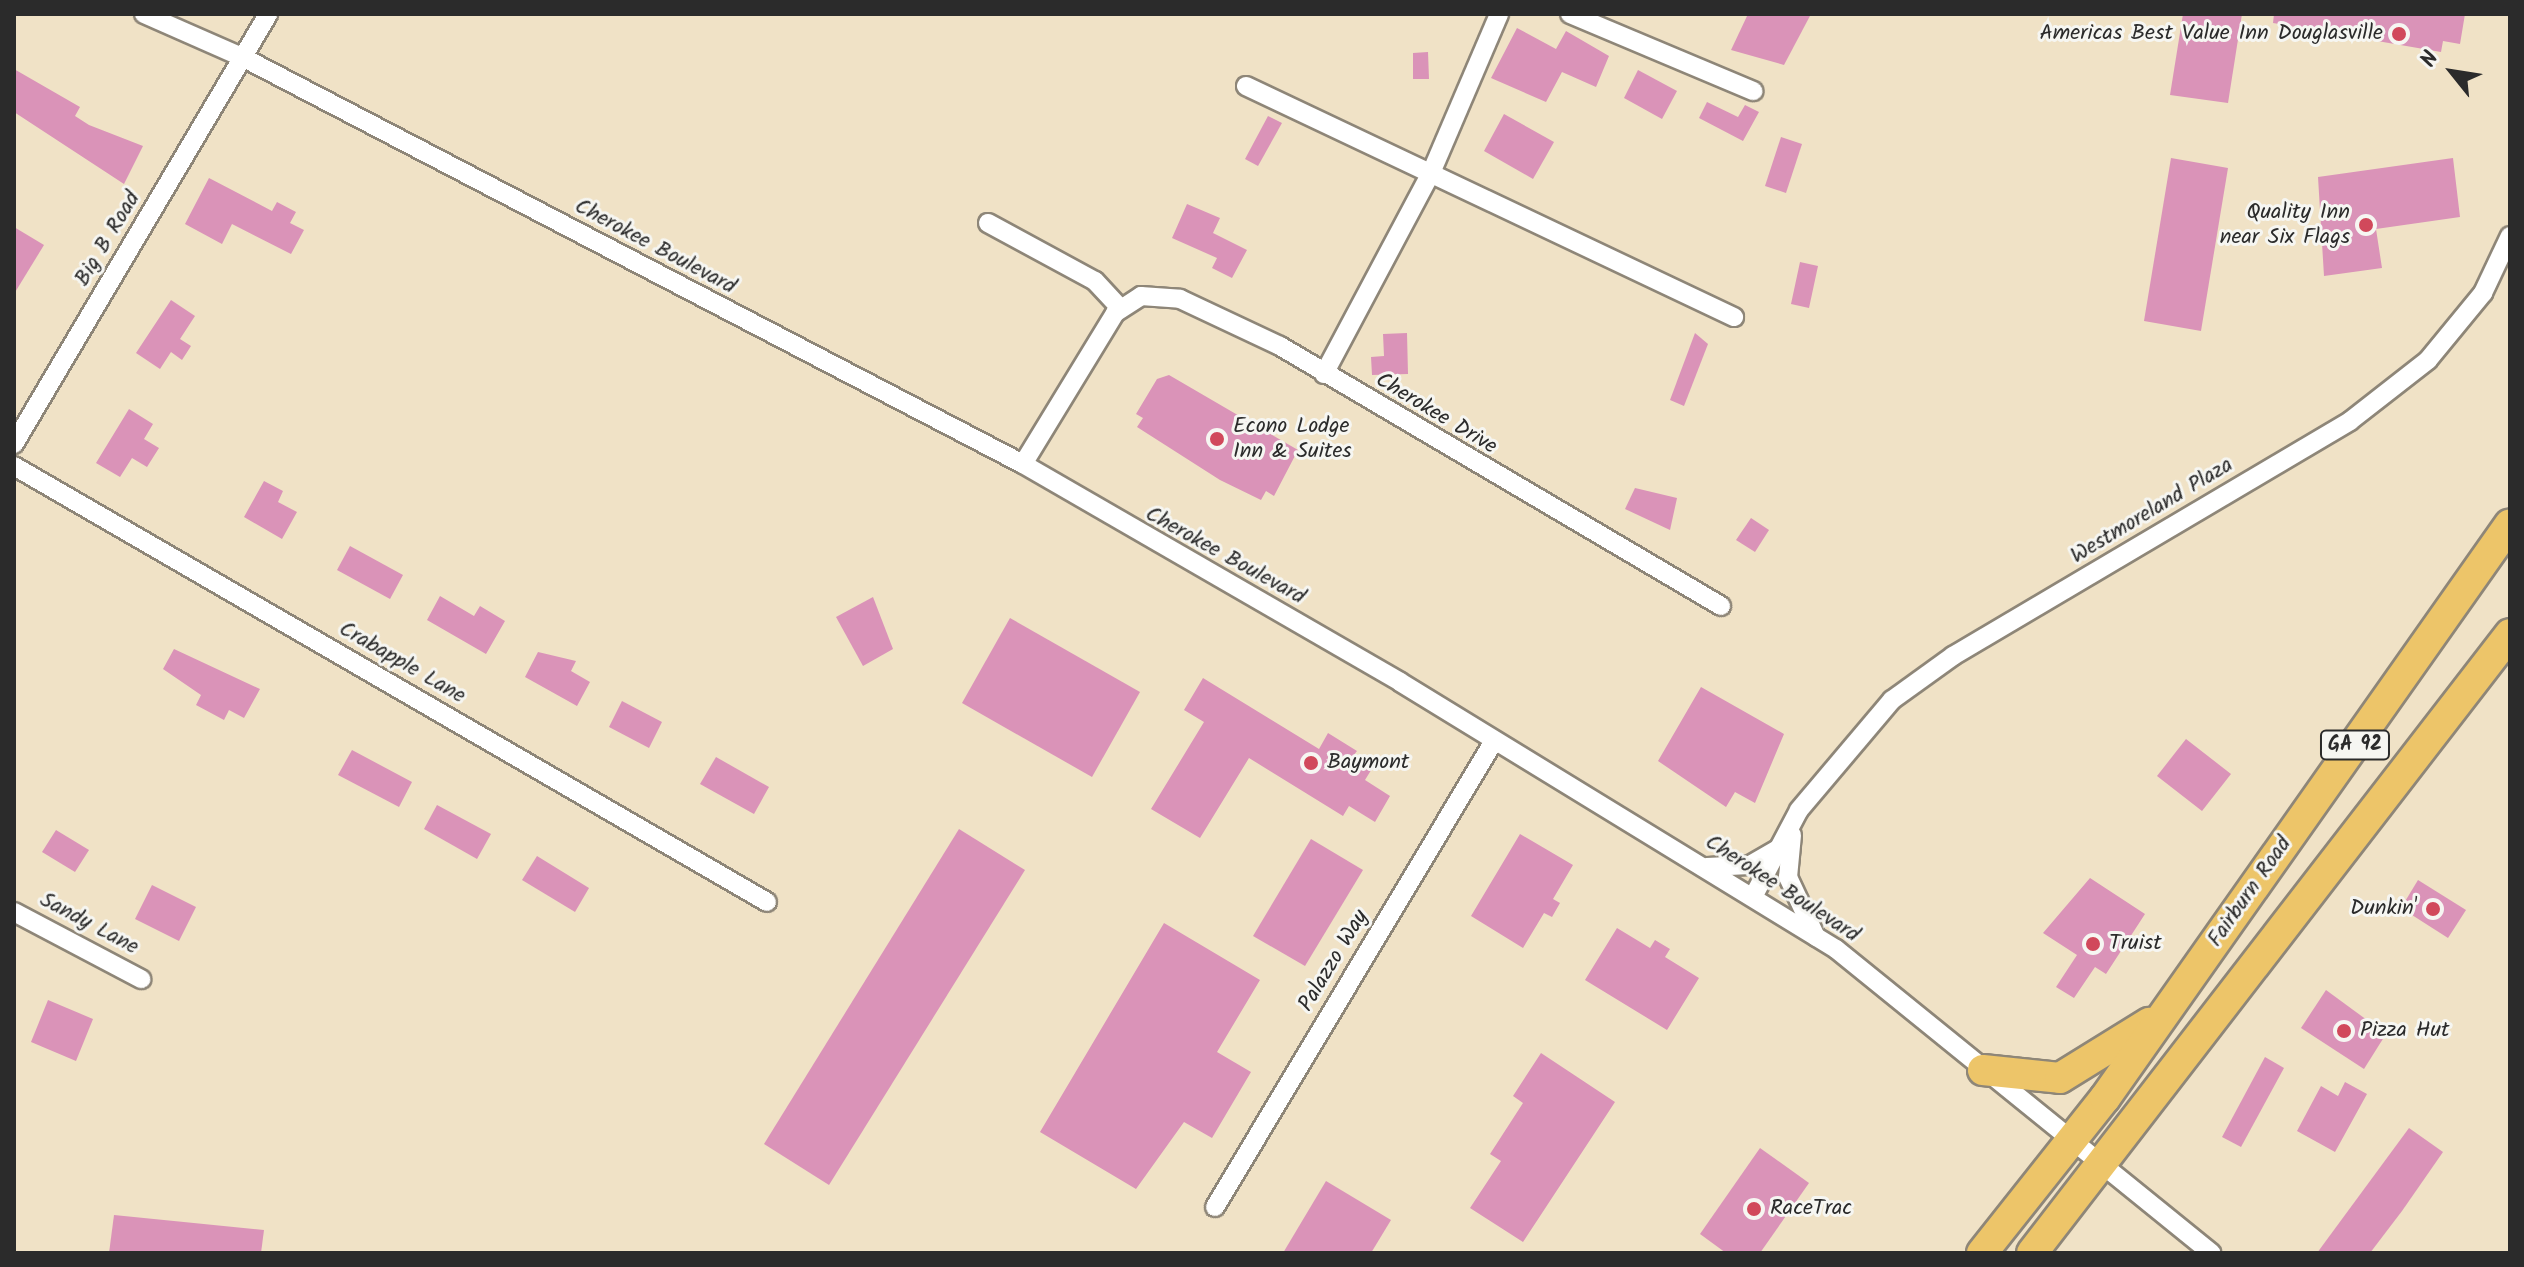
<!DOCTYPE html>
<style>
body{margin:0}
#map{position:relative;width:2524px;height:1267px;overflow:hidden;background:#f0e2c6;font-family:Kalam,sans-serif}
div>[style]{position:absolute}
.building>*{inset:0;background:#da93b8}
.roads{filter:drop-shadow(2px 0 #8e8678) drop-shadow(-2px 0 #8e8678) drop-shadow(0 2px #8e8678) drop-shadow(0 -2px #8e8678)}
.street>*{height:18px;margin:-9px;padding:0 9px;transform-origin:9px;border-radius:9px;background:#fff}
.primary>*{height:30px;margin:-15px;padding:0 15px;transform-origin:15px;border-radius:15px;background:#edc569}
.dots>*{width:22px;height:22px;translate:-50% -50%;box-sizing:border-box;border:4px solid #f6f6f2;border-radius:50%}
span{translate:-50% -50%;white-space:nowrap;text-align:center;line-height:1.15;-webkit-text-stroke:6px #f6f6f2;paint-order:stroke}
.shield-label span{padding:2px 6px;background:#f6f6f2;border:2px solid;border-radius:6px;-webkit-text-stroke-width:0}
.shield-label{font-size:20px;color:#2b2b2b;font-weight:700}
.poi-label{font-size:22px;color:#2b2b2b}
.right{translate:-100% -50%;text-align:right}
.left{translate:0 -50%;text-align:left}
.street-label{font-size:22px;color:#2b2b2b}
.frame{position:absolute;inset:0;border:16px solid #2b2b2b;pointer-events:none}
.north{position:absolute;left:2412px;top:32px;width:80px;height:80px;-webkit-text-stroke:6px #f6f6f2;paint-order:stroke;rotate:300deg;font-size:22px;font-weight:700;line-height:32px;text-align:center;color:#2b2b2b}
.north::after{content:'';display:block;margin:auto;width:28px;height:36px;background:#2b2b2b;clip-path:polygon(50% 0,100% 100%,50% 72%,0 100%)}
</style>
<div id="map">
<div class="building">
<i style="clip-path:polygon(1748px 14px,1811px 14px,1784px 65px,1731px 50px)"></i>
<i style="clip-path:polygon(2183px 14px,2242px 14px,2228px 103px,2170px 95px)"></i>
<i style="clip-path:polygon(2274px 14px,2465px 14px,2460px 44px,2443px 41px,2441px 52px,2273px 23px)"></i>
<i style="clip-path:polygon(1517px 28px,1556px 49px,1566px 31px,1609px 56px,1596px 87px,1562px 72px,1546px 102px,1491px 78px)"></i>
<i style="clip-path:polygon(1428px 52px,1429px 79px,1413px 79px,1413px 53px)"></i>
<i style="clip-path:polygon(14px 69px,80px 107px,75px 116px,89px 125px,143px 146px,124px 184px,14px 112px)"></i>
<i style="clip-path:polygon(1638px 70px,1677px 91px,1662px 119px,1624px 98px)"></i>
<i style="clip-path:polygon(1707px 102px,1738px 117px,1745px 105px,1759px 112px,1743px 141px,1699px 118px)"></i>
<i style="clip-path:polygon(1504px 114px,1554px 142px,1533px 179px,1484px 151px)"></i>
<i style="clip-path:polygon(1268px 116px,1282px 123px,1258px 166px,1245px 159px)"></i>
<i style="clip-path:polygon(1781px 137px,1802px 144px,1786px 193px,1765px 186px)"></i>
<i style="clip-path:polygon(2171px 158px,2228px 168px,2201px 331px,2144px 321px)"></i>
<i style="clip-path:polygon(2453px 158px,2460px 217px,2376px 229px,2382px 268px,2324px 276px,2318px 177px)"></i>
<i style="clip-path:polygon(209px 178px,272px 211px,277px 202px,296px 212px,290px 223px,304px 230px,291px 254px,232px 224px,222px 244px,185px 224px)"></i>
<i style="clip-path:polygon(1187px 204px,1220px 218px,1213px 233px,1247px 250px,1232px 278px,1212px 268px,1217px 258px,1172px 238px)"></i>
<i style="clip-path:polygon(14px 227px,44px 245px,14px 294px)"></i>
<i style="clip-path:polygon(1800px 262px,1818px 266px,1809px 308px,1791px 304px)"></i>
<i style="clip-path:polygon(171px 300px,195px 316px,180px 339px,191px 346px,182px 360px,171px 352px,160px 369px,136px 353px)"></i>
<i style="clip-path:polygon(1407px 333px,1408px 374px,1372px 375px,1371px 357px,1384px 356px,1383px 334px)"></i>
<i style="clip-path:polygon(1695px 333px,1708px 344px,1684px 406px,1670px 400px)"></i>
<i style="clip-path:polygon(1169px 375px,1298px 450px,1274px 496px,1266px 491px,1261px 500px,1220px 480px,1137px 427px,1143px 418px,1136px 414px,1157px 379px)"></i>
<i style="clip-path:polygon(129px 409px,153px 424px,144px 439px,159px 448px,147px 467px,132px 458px,120px 477px,96px 463px)"></i>
<i style="clip-path:polygon(264px 481px,283px 491px,278px 502px,297px 512px,282px 539px,244px 517px)"></i>
<i style="clip-path:polygon(1635px 488px,1677px 498px,1670px 530px,1625px 509px)"></i>
<i style="clip-path:polygon(1751px 518px,1769px 530px,1755px 552px,1736px 540px)"></i>
<i style="clip-path:polygon(350px 546px,403px 575px,390px 599px,337px 570px)"></i>
<i style="clip-path:polygon(440px 596px,474px 616px,480px 606px,505px 621px,486px 654px,427px 620px)"></i>
<i style="clip-path:polygon(873px 597px,893px 649px,863px 666px,836px 617px)"></i>
<i style="clip-path:polygon(1010px 618px,1140px 692px,1092px 777px,962px 703px)"></i>
<i style="clip-path:polygon(174px 649px,260px 689px,244px 718px,229px 710px,224px 720px,196px 705px,201px 695px,163px 669px)"></i>
<i style="clip-path:polygon(538px 652px,576px 661px,571px 671px,590px 682px,577px 706px,525px 677px)"></i>
<i style="clip-path:polygon(1203px 678px,1319px 749px,1328px 733px,1357px 751px,1353px 756px,1373px 767px,1365px 780px,1390px 796px,1375px 822px,1349px 806px,1343px 816px,1249px 758px,1200px 838px,1151px 809px,1204px 722px,1184px 710px)"></i>
<i style="clip-path:polygon(1701px 687px,1784px 734px,1755px 803px,1735px 792px,1726px 807px,1658px 761px)"></i>
<i style="clip-path:polygon(622px 701px,662px 722px,649px 748px,609px 727px)"></i>
<i style="clip-path:polygon(2186px 739px,2231px 774px,2202px 811px,2157px 776px)"></i>
<i style="clip-path:polygon(352px 750px,412px 782px,399px 807px,338px 775px)"></i>
<i style="clip-path:polygon(716px 757px,769px 787px,754px 814px,700px 784px)"></i>
<i style="clip-path:polygon(437px 805px,491px 834px,477px 859px,424px 829px)"></i>
<i style="clip-path:polygon(959px 829px,1025px 870px,829px 1185px,764px 1144px)"></i>
<i style="clip-path:polygon(56px 830px,89px 850px,75px 872px,42px 852px)"></i>
<i style="clip-path:polygon(1520px 834px,1573px 865px,1553px 899px,1560px 903px,1552px 917px,1544px 913px,1523px 948px,1471px 916px)"></i>
<i style="clip-path:polygon(1311px 839px,1363px 870px,1305px 966px,1253px 936px)"></i>
<i style="clip-path:polygon(537px 856px,589px 888px,575px 912px,522px 880px)"></i>
<i style="clip-path:polygon(2090px 878px,2145px 914px,2106px 974px,2095px 967px,2074px 998px,2056px 987px,2077px 955px,2043px 933px)"></i>
<i style="clip-path:polygon(2418px 880px,2466px 910px,2448px 938px,2401px 908px)"></i>
<i style="clip-path:polygon(152px 885px,196px 907px,179px 941px,135px 919px)"></i>
<i style="clip-path:polygon(1164px 923px,1260px 980px,1217px 1052px,1251px 1072px,1212px 1138px,1184px 1122px,1136px 1189px,1040px 1132px)"></i>
<i style="clip-path:polygon(1617px 928px,1650px 948px,1655px 940px,1670px 949px,1665px 957px,1699px 978px,1667px 1030px,1585px 980px)"></i>
<i style="clip-path:polygon(2326px 990px,2386px 1034px,2364px 1069px,2301px 1028px)"></i>
<i style="clip-path:polygon(48px 1000px,93px 1019px,76px 1061px,31px 1042px)"></i>
<i style="clip-path:polygon(1541px 1053px,1615px 1102px,1523px 1242px,1470px 1208px,1501px 1161px,1490px 1154px,1523px 1103px,1513px 1096px)"></i>
<i style="clip-path:polygon(2265px 1057px,2284px 1068px,2241px 1147px,2222px 1137px)"></i>
<i style="clip-path:polygon(2345px 1082px,2367px 1094px,2335px 1152px,2297px 1131px,2321px 1086px,2338px 1096px)"></i>
<i style="clip-path:polygon(2409px 1128px,2443px 1152px,2402px 1211px,2370px 1253px,2317px 1253px)"></i>
<i style="clip-path:polygon(1760px 1148px,1809px 1183px,1760px 1253px,1726px 1253px,1700px 1234px)"></i>
<i style="clip-path:polygon(1326px 1181px,1391px 1220px,1371px 1253px,1283px 1253px)"></i>
<i style="clip-path:polygon(114px 1215px,264px 1230px,261px 1253px,109px 1253px)"></i>
</div>
<div class="roads">
<div class="street">
<i style="left:144px;top:14px;width:109px;rotate:23.7deg"></i>
<i style="left:244px;top:58px;width:878px;rotate:27.53deg"></i>
<i style="left:1023px;top:464px;width:435px;rotate:30deg"></i>
<i style="left:1400px;top:682px;width:511px;rotate:31.48deg"></i>
<i style="left:1836px;top:949px;width:483px;rotate:39deg"></i>
<i style="left:1570px;top:14px;width:199px;rotate:22.8deg"></i>
<i style="left:1246px;top:86px;width:540px;rotate:25.33deg"></i>
<i style="left:988px;top:223px;width:122px;rotate:28.5deg"></i>
<i style="left:1095px;top:281px;width:38px;rotate:47deg"></i>
<i style="left:1324px;top:374px;width:228px;rotate:-62deg"></i>
<i style="left:1431px;top:173px;width:173px;rotate:-66.8deg"></i>
<i style="left:14px;top:444px;width:499px;rotate:-59.4deg"></i>
<i style="left:1023px;top:464px;width:177px;rotate:-58.6deg"></i>
<i style="left:1115px;top:313px;width:31px;rotate:-33deg"></i>
<i style="left:1141px;top:296px;width:39px;rotate:4deg"></i>
<i style="left:1180px;top:299px;width:110px;rotate:25.2deg"></i>
<i style="left:1280px;top:346px;width:512px;rotate:30.52deg"></i>
<i style="left:14px;top:466px;width:870px;rotate:30.07deg"></i>
<i style="left:1792px;top:835px;width:42px;rotate:95.4deg"></i>
<i style="left:1788px;top:877px;width:66px;rotate:65deg"></i>
<i style="left:1707px;top:867px;width:43px;rotate:-2.7deg"></i>
<i style="left:1750px;top:865px;width:34px;rotate:-30deg"></i>
<i style="left:1753px;top:897px;width:98px;rotate:-62.1deg"></i>
<i style="left:1799px;top:810px;width:144px;rotate:-49.8deg"></i>
<i style="left:1892px;top:700px;width:75px;rotate:-35.8deg"></i>
<i style="left:1953px;top:656px;width:461px;rotate:-30.6deg"></i>
<i style="left:2350px;top:421px;width:99px;rotate:-38deg"></i>
<i style="left:2428px;top:360px;width:87px;rotate:-50.6deg"></i>
<i style="left:2483px;top:293px;width:63px;rotate:-64.7deg"></i>
<i style="left:14px;top:912px;width:144px;rotate:27.8deg"></i>
<i style="left:1215px;top:1207px;width:543px;rotate:-59.09deg"></i>
</div>
<div class="primary">
<i style="left:1983px;top:1070px;width:77px;rotate:5.9deg"></i>
<i style="left:2060px;top:1078px;width:105px;rotate:-31.7deg"></i>
<i style="left:1982px;top:1253px;width:198px;rotate:-51.6deg"></i>
<i style="left:2105px;top:1098px;width:702px;rotate:-54.79deg"></i>
<i style="left:2032px;top:1253px;width:782px;rotate:-52.32deg"></i>
</div>
</div>
<div class="dots">
<i style="left:2399px;top:34px;background:#d1495b"></i>
<i style="left:2366px;top:225px;background:#d1495b"></i>
<i style="left:1217px;top:439px;background:#d1495b"></i>
<i style="left:1311px;top:763px;background:#d1495b"></i>
<i style="left:2433px;top:909px;background:#d1495b"></i>
<i style="left:2093px;top:944px;background:#d1495b"></i>
<i style="left:2344px;top:1031px;background:#d1495b"></i>
<i style="left:1754px;top:1209px;background:#d1495b"></i>
</div>
<div class="shield-label">
<span style="left:2355px;top:745px">GA 92</span>
</div>
<div class="poi-label">
<span class="right" style="left:2383px;top:34px">Americas Best Value Inn Douglasville</span>
<span class="right" style="left:2350px;top:225px">Quality Inn<br>near Six Flags</span>
<span class="left" style="left:1233px;top:439px">Econo Lodge<br>Inn &amp; Suites</span>
<span class="left" style="left:1327px;top:763px">Baymont</span>
<span class="right" style="left:2417px;top:909px">Dunkin'</span>
<span class="left" style="left:2109px;top:944px">Truist</span>
<span class="left" style="left:2360px;top:1031px">Pizza Hut</span>
<span class="left" style="left:1770px;top:1209px">RaceTrac</span>
</div>
<div class="street-label">
<span style="left:108px;top:239px;rotate:-59deg">Big B Road</span>
<span style="left:655px;top:247px;rotate:28deg">Cherokee Boulevard</span>
<span style="left:1436px;top:414px;rotate:31deg">Cherokee Drive</span>
<span style="left:2152px;top:511px;rotate:-31deg">Westmoreland Plaza</span>
<span style="left:1225px;top:556px;rotate:29deg">Cherokee Boulevard</span>
<span style="left:402px;top:663px;rotate:30deg">Crabapple Lane</span>
<span style="left:1782px;top:889px;rotate:33deg">Cherokee Boulevard</span>
<span style="left:2250px;top:892px;rotate:-55deg">Fairburn Road</span>
<span style="left:89px;top:924px;rotate:28deg">Sandy Lane</span>
<span style="left:1334px;top:961px;rotate:-59deg">Palazzo Way</span>
</div>
<div class="frame"></div>
<div class="north">N</div>
</div>
